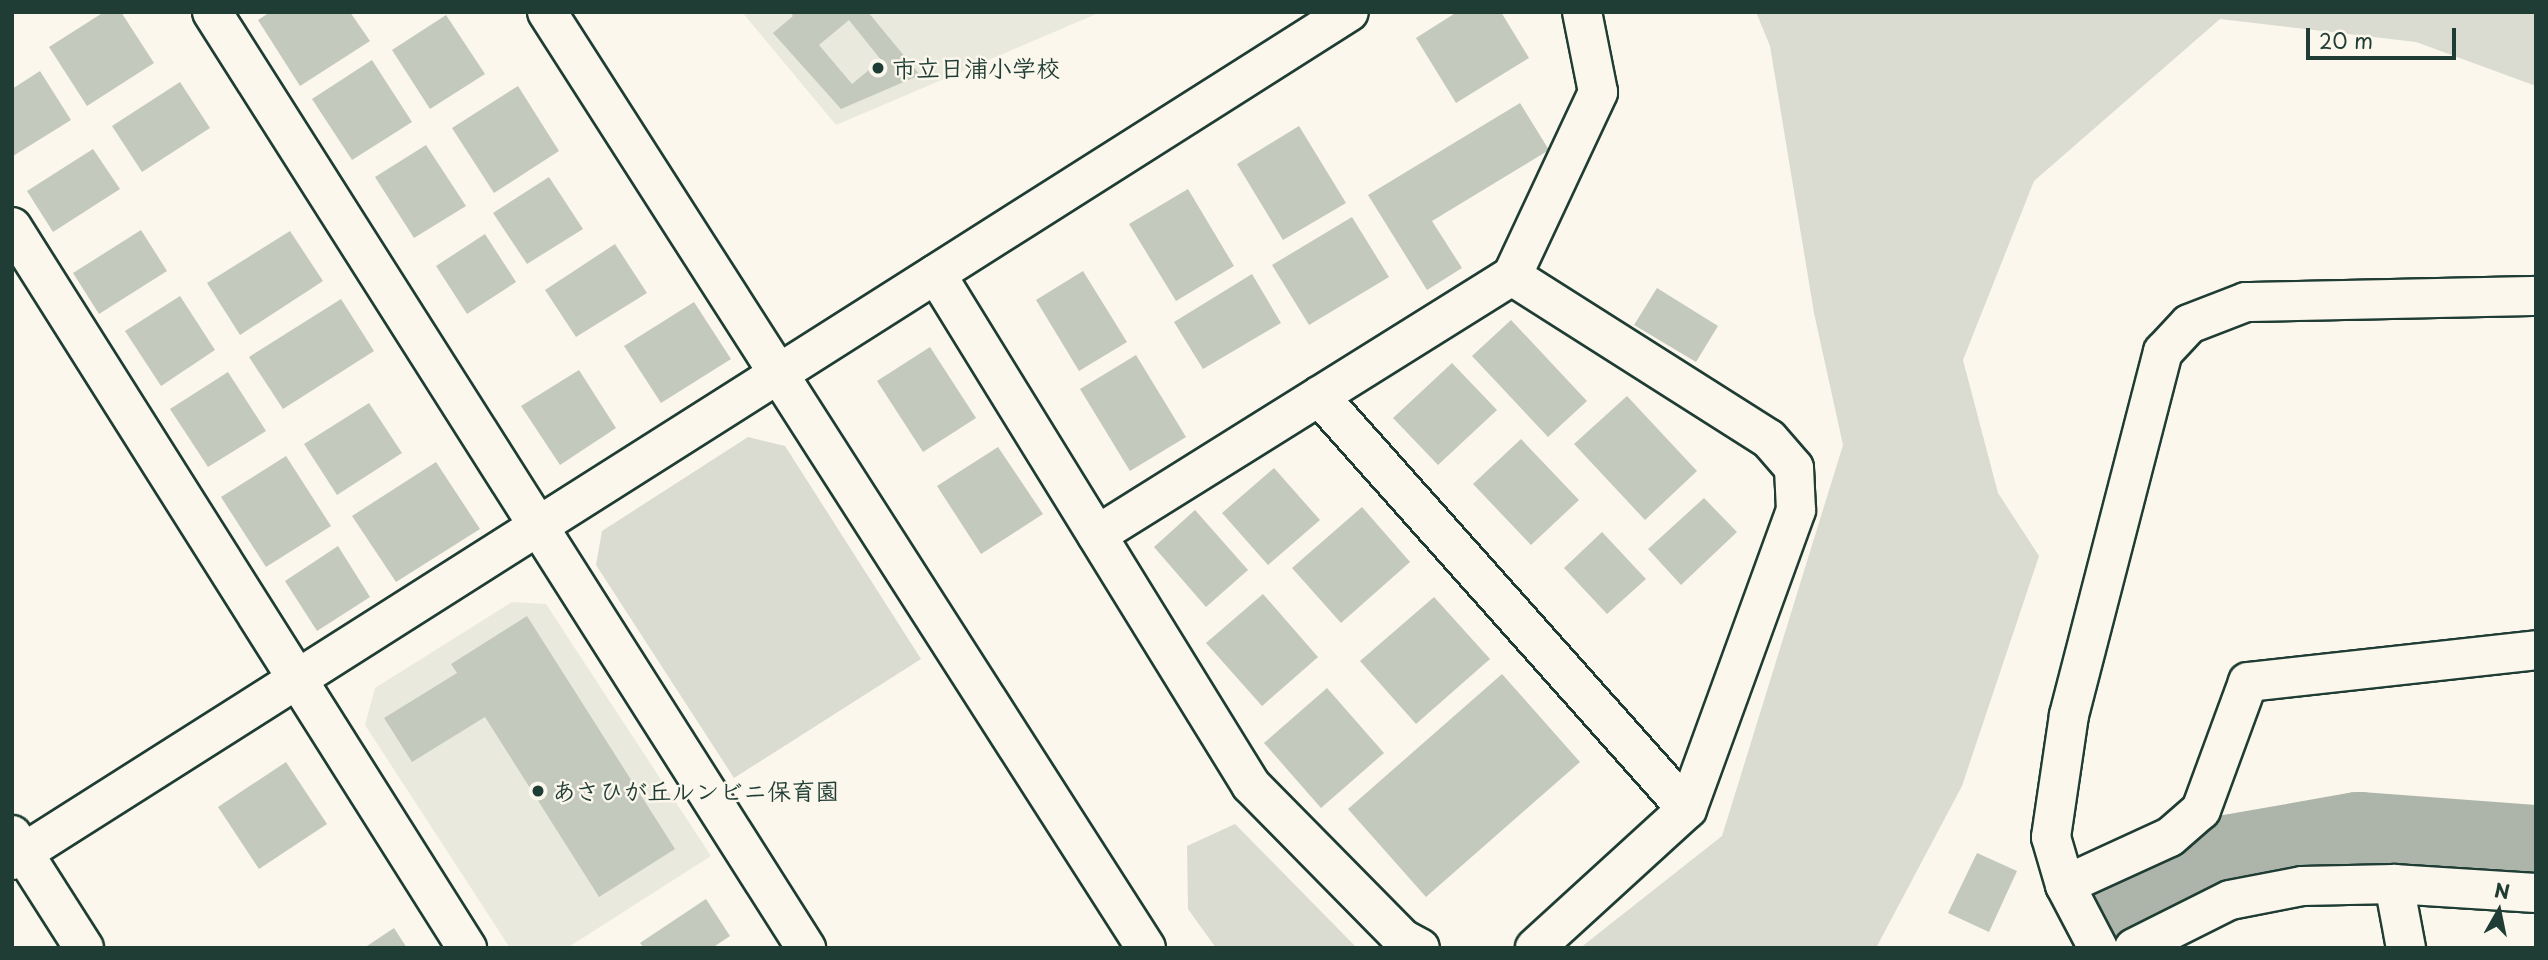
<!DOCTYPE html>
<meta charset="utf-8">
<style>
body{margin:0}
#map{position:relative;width:2548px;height:960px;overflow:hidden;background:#fbf7ec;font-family:"Playpen Sans","Klee One",sans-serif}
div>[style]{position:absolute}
.built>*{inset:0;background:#eae9de}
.green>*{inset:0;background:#dbdcd1}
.river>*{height:91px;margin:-45.5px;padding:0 45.5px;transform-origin:45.5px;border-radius:45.5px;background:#adb4aa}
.building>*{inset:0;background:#c4c9be}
.roads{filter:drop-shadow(2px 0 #1f3d34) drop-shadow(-2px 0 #1f3d34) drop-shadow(0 2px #1f3d34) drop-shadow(0 -2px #1f3d34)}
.street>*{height:38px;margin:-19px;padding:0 19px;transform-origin:19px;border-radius:19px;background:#fbf7ec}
.secondary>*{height:38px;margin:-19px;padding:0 19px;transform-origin:19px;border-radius:19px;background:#fbf7ec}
.dots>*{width:19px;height:19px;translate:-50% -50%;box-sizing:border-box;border:4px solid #fbf7ec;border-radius:50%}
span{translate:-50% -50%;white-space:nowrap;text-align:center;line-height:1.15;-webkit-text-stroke:5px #fbf7ec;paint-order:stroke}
.poi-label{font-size:24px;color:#1f3d34;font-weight:700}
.left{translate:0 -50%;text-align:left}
.frame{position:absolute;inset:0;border:14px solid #1f3d34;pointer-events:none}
.north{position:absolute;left:2464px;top:876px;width:70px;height:70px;-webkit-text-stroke:5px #fbf7ec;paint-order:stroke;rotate:9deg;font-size:19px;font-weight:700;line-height:28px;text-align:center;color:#1f3d34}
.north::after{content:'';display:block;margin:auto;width:24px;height:32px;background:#1f3d34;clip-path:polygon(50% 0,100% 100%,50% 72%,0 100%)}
.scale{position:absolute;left:2306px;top:28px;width:150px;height:32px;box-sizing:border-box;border:4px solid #1f3d34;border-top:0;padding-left:9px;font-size:21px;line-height:24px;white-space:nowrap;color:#1f3d34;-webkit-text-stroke:5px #fbf7ec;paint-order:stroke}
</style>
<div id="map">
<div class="built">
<i style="clip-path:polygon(742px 12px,1101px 12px,836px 125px)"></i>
<i style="clip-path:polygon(512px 602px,546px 604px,711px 856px,567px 948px,510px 948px,365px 725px,375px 688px)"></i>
</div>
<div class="green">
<i style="clip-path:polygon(1756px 12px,2536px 12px,2536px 86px,2416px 42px,2220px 19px,2034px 181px,1963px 360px,1998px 493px,2039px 556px,1962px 786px,1876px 948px,1580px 948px,1722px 836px,1843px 445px,1814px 313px,1770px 46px)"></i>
<i style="clip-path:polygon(748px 437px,785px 446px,921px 659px,734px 778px,596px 565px,602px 531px)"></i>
<i style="clip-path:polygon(1235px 824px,1357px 948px,1216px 948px,1188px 909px,1187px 846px)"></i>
</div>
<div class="river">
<i style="left:2119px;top:910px;width:85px;rotate:-31.1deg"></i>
<i style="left:2192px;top:866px;width:169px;rotate:-9.9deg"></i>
<i style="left:2358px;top:837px;width:178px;rotate:4.2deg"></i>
</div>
<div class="building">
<i style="clip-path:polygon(104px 12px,121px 12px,154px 63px,87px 106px,49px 47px)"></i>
<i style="clip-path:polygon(270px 12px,350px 12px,370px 41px,300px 86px,258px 20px)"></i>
<i style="clip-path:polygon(evenodd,790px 12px,868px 12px,920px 75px,841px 109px,773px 33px,793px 16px,790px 12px,849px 20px,881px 60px,852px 84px,819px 45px,849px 20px)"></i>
<i style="clip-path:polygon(1457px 12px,1501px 12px,1529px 58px,1456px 103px,1416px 38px)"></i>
<i style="clip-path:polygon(446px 15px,485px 74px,430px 109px,392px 50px)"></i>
<i style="clip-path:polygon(372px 60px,412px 122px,352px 160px,312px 99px)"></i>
<i style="clip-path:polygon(40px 71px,71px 120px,13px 156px,12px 89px)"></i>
<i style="clip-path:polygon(180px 82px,210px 128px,142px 172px,112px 126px)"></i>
<i style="clip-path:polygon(518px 86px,559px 151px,494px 193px,452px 128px)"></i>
<i style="clip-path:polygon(1520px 103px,1549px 150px,1432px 221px,1462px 268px,1427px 290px,1368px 195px)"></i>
<i style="clip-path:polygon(1299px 126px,1346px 203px,1283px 240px,1237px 164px)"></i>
<i style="clip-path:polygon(426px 145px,466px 206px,414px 238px,375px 177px)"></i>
<i style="clip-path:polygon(93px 149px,120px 189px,53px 232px,27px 191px)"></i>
<i style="clip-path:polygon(549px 177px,583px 229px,527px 264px,493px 213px)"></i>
<i style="clip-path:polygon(1188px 189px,1234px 266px,1176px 301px,1129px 224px)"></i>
<i style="clip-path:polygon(1352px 217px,1389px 277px,1309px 325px,1272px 265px)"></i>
<i style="clip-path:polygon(141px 230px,167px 271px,99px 314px,73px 273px)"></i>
<i style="clip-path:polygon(290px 231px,323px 281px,240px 335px,207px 283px)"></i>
<i style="clip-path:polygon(485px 234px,516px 282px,467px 314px,436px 266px)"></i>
<i style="clip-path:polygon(615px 244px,647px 293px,576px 337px,545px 290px)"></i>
<i style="clip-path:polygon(1083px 271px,1127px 342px,1079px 371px,1036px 300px)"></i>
<i style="clip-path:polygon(1252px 274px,1281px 323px,1203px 369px,1174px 322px)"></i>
<i style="clip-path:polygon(1657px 288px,1718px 326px,1696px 362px,1634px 325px)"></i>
<i style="clip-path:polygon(180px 296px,215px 350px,161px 386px,125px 331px)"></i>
<i style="clip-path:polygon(341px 299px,374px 351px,283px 409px,249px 357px)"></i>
<i style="clip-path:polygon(694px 302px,731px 359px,661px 403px,624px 346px)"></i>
<i style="clip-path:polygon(1511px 320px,1587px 401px,1548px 437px,1472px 356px)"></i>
<i style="clip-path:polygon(930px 347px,976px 418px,923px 452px,877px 381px)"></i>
<i style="clip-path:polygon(1136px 355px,1186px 437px,1130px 471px,1080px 389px)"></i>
<i style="clip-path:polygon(1452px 363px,1497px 410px,1438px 465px,1393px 418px)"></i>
<i style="clip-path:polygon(579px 370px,616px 428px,560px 465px,521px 406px)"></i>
<i style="clip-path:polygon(228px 372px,266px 431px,208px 467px,170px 409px)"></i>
<i style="clip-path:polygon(1627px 396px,1697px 471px,1645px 520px,1574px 444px)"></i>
<i style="clip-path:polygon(369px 403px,402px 453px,337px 495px,304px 444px)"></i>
<i style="clip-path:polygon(1521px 439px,1579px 500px,1531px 545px,1473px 484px)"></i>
<i style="clip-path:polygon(998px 447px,1043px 514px,981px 554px,937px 486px)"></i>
<i style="clip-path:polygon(286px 456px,331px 526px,266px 567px,221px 497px)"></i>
<i style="clip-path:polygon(436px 462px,480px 529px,396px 582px,352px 516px)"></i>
<i style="clip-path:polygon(1274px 468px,1320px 520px,1268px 565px,1222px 513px)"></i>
<i style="clip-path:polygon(1704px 498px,1737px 532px,1681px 585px,1648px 549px)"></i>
<i style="clip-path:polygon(1362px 507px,1410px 562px,1341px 623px,1292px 568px)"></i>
<i style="clip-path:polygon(1195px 510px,1248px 570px,1206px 607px,1154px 547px)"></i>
<i style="clip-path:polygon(1602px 532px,1646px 579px,1607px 614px,1564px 568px)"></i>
<i style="clip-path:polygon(338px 546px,370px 597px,317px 631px,285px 581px)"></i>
<i style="clip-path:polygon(1263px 594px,1318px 657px,1262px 706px,1206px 643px)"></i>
<i style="clip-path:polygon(1434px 597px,1490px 659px,1416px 724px,1360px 661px)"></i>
<i style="clip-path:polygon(527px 616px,675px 849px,599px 897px,485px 717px,412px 762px,384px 718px,457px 673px,451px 664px)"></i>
<i style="clip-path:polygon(1502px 674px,1580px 762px,1426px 897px,1348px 809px)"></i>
<i style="clip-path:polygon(1327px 688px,1384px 753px,1321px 808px,1264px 743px)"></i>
<i style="clip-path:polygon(286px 762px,327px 824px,259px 869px,218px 807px)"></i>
<i style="clip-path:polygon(1977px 853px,2017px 871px,1989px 932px,1948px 913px)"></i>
<i style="clip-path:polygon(706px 899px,730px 936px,712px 948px,644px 948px,640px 943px)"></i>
<i style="clip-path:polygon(394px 928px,407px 948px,364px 948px)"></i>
</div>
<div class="roads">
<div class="street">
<i style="left:212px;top:12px;width:1109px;rotate:57.6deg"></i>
<i style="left:547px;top:12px;width:1111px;rotate:57.38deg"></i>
<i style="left:12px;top:227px;width:853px;rotate:57.75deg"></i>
<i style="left:936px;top:274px;width:600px;rotate:58.35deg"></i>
<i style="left:1251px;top:785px;width:216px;rotate:45.4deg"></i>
<i style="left:1403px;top:939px;width:19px;rotate:28deg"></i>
<i style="left:1512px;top:276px;width:304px;rotate:32.4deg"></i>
<i style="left:1769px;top:439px;width:38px;rotate:49deg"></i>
<i style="left:1794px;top:468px;width:42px;rotate:87.3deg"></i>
<i style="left:1796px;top:510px;width:318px;rotate:110deg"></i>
<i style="left:1687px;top:809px;width:206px;rotate:137.6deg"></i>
<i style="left:1319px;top:396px;width:553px;rotate:48.3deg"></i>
<i style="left:1097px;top:535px;width:489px;rotate:-32deg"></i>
<i style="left:1512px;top:276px;width:203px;rotate:-64.9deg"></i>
<i style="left:1598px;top:92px;width:82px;rotate:-101.3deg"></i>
<i style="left:12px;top:860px;width:1583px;rotate:-32.39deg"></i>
<i style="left:2394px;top:884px;width:65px;rotate:79.4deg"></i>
<i style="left:2065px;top:885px;width:115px;rotate:-24.6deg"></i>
<i style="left:2170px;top:837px;width:41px;rotate:-41.1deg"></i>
<i style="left:2201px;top:810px;width:136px;rotate:-69.8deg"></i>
<i style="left:2248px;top:682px;width:290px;rotate:-6.3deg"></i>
<i style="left:2098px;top:948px;width:71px;rotate:-117.6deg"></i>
<i style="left:2065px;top:885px;width:50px;rotate:-106.3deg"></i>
<i style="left:2051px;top:837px;width:123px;rotate:-81.6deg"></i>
<i style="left:2069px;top:715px;width:375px;rotate:-75.5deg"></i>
<i style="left:2163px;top:352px;width:38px;rotate:-47deg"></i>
<i style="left:2189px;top:324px;width:61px;rotate:-21.1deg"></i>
<i style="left:2246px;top:302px;width:290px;rotate:-1.2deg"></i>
</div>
<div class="secondary">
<i style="left:12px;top:835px;width:134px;rotate:57.5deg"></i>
<i style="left:2134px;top:948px;width:107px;rotate:-26.6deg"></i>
<i style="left:2230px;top:900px;width:73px;rotate:-11deg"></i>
<i style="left:2302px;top:886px;width:92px;rotate:-1.2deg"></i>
<i style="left:2394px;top:884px;width:142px;rotate:3.6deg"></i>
</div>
</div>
<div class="dots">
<i style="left:878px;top:68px;background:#1f3d34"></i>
<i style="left:538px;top:791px;background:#1f3d34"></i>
</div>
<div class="poi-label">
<span class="left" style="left:892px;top:68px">市立日浦小学校</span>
<span class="left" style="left:552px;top:791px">あさひが丘ルンビニ保育園</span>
</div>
<div class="frame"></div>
<div class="north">N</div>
<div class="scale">20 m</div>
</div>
